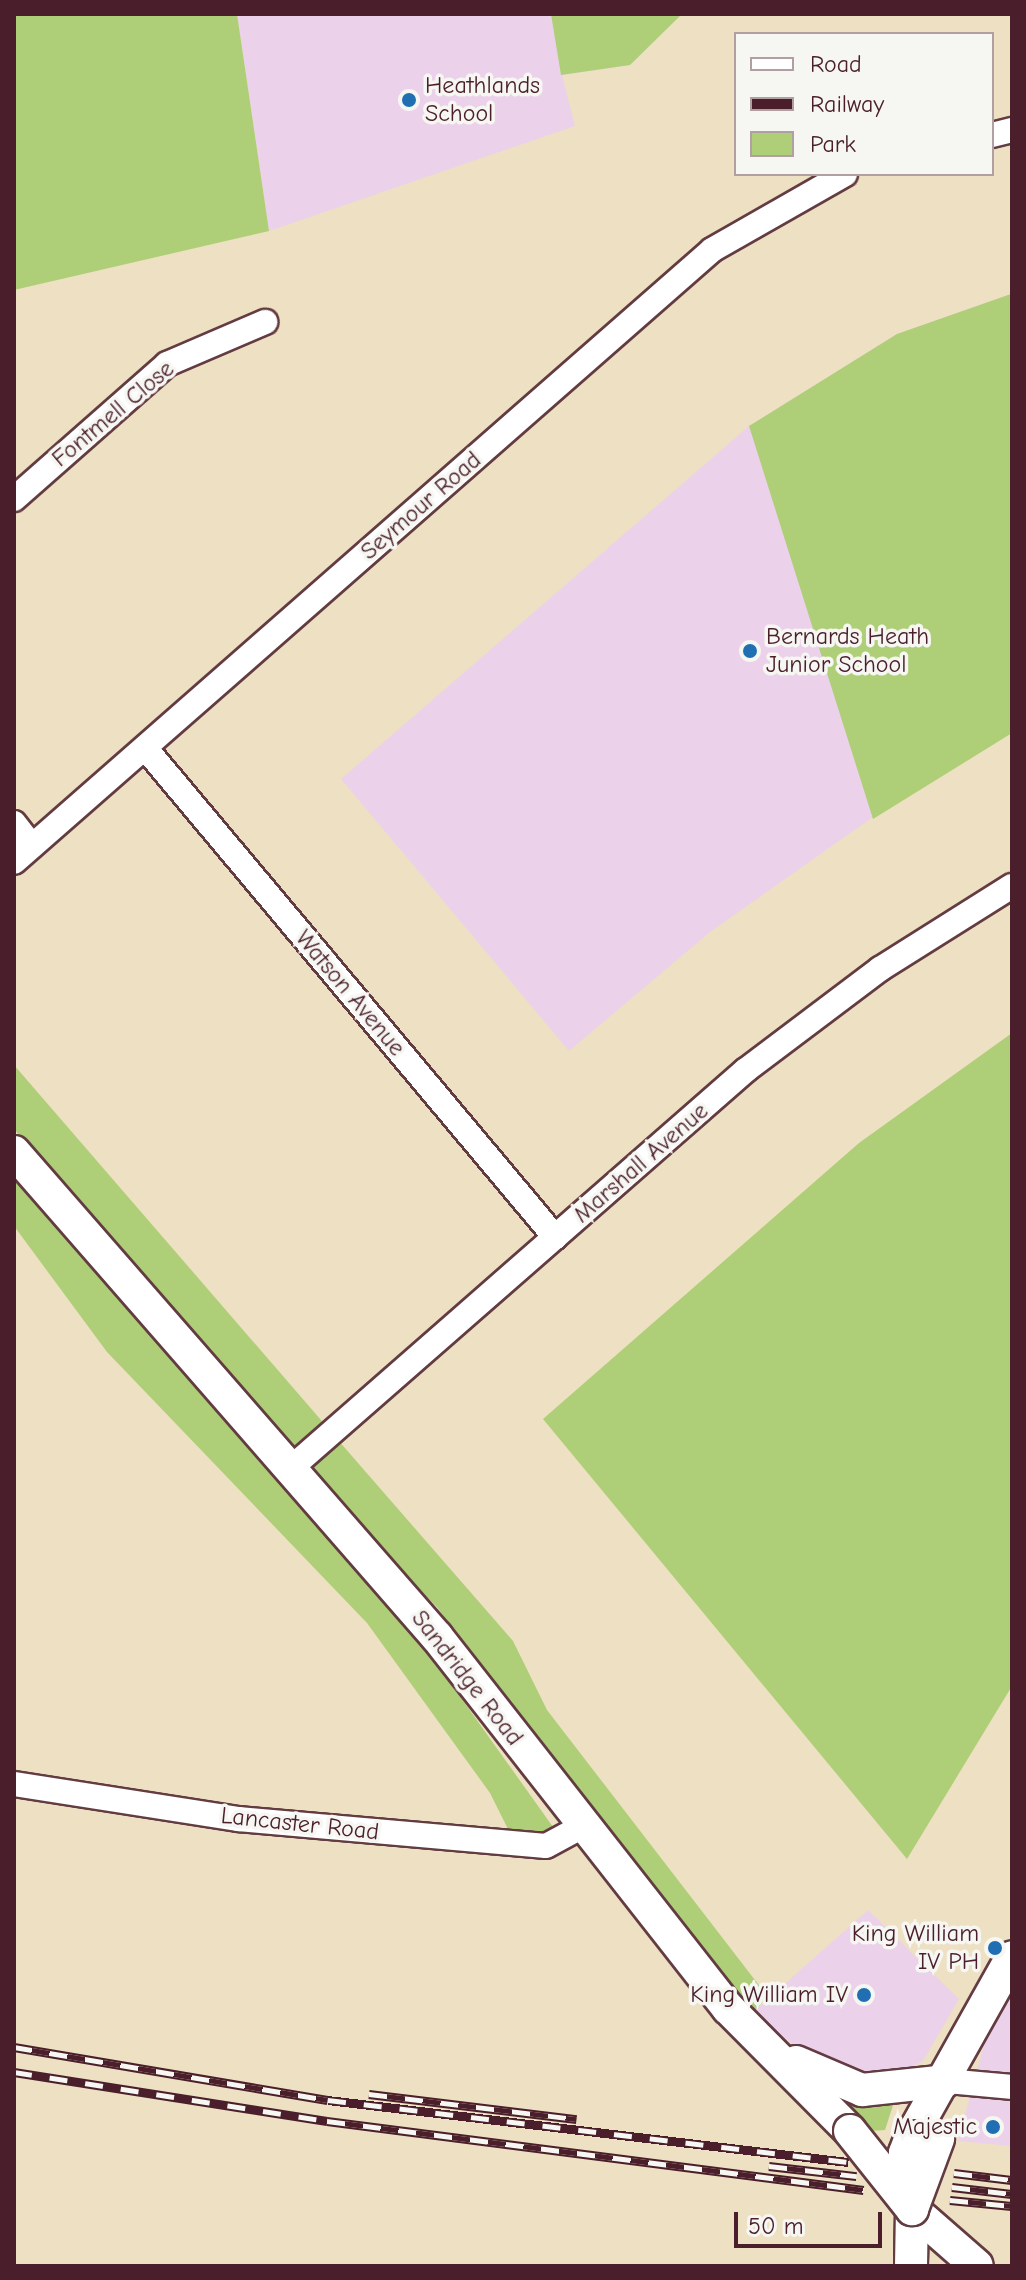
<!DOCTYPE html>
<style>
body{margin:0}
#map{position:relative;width:1026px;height:2280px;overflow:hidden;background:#eee0c2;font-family:"Comic Neue",sans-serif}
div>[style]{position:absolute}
.built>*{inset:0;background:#ecd1ea}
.green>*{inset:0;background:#aecf77}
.roads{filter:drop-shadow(2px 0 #633c42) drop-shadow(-2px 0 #633c42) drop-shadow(0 2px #633c42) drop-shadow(0 -2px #633c42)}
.street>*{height:24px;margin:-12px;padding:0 12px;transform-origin:12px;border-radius:12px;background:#fff}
.secondary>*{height:32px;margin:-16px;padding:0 16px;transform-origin:16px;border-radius:16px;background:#fff}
.rail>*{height:9px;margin-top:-4.5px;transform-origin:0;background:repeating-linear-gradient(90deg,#f6f6f2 0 18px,#4a1f2b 0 36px);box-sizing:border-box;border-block:2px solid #4a1f2b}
.bridges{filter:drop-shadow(2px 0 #633c42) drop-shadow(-2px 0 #633c42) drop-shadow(0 2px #633c42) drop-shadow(0 -2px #633c42)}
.secondary-bridge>*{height:32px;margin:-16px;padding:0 16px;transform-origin:16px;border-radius:16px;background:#fff}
.dots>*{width:22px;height:22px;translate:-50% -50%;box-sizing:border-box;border:4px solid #f6f6f2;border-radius:50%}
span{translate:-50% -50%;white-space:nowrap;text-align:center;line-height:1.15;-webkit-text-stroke:7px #f6f6f2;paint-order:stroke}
.poi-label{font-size:24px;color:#4a1f2b}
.left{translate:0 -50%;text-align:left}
.right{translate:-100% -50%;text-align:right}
.street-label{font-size:24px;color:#4a1f2b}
.frame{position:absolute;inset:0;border:16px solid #4a1f2b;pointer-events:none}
.legend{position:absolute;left:734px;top:32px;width:260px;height:144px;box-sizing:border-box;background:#f6f6f2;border:2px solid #b1a0a2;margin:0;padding:10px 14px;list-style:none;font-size:24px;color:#4a1f2b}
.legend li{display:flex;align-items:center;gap:16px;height:40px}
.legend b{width:40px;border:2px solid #b1a0a2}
.scale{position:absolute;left:734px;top:2212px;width:148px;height:36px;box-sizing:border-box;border:4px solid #4a1f2b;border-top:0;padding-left:10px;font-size:24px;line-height:28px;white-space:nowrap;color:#4a1f2b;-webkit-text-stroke:6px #f6f6f2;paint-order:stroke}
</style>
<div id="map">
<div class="built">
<i style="clip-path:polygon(237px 14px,682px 14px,630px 65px,562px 75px,575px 126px,269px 231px)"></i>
<i style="clip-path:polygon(1011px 294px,1012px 733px,917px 786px,710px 932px,569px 1051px,341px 779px,749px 426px,897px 334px)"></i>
<i style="clip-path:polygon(868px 1910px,959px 1999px,923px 2061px,884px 2081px,823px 2064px,750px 2015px)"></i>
<i style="clip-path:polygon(1012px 1992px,1012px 2146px,958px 2141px,984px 2044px)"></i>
</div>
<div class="green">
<i style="clip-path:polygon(14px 14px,237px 14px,269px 231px,14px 290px)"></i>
<i style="clip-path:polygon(551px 14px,682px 14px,630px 65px,561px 75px)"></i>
<i style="clip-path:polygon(1011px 294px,1012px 733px,873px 819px,749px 426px,897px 334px)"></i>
<i style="clip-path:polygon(1012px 1033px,1012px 1686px,907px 1859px,543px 1419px,859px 1143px)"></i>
<i style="clip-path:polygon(14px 1065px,327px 1427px,292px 1460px,14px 1129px)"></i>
<i style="clip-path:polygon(14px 1179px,439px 1667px,558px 1834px,511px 1835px,490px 1793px,367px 1623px,107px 1352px,14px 1226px)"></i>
<i style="clip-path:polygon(331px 1432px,513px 1641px,547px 1710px,768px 1997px,753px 2012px,590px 1821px,437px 1607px,291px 1468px)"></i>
<i style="clip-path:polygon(842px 2093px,897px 2093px,885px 2130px,869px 2131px,839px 2101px)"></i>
</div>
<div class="roads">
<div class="street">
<i style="left:992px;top:135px;width:21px;rotate:-14deg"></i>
<i style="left:14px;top:499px;width:204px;rotate:-41.4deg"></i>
<i style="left:167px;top:364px;width:107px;rotate:-23.2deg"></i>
<i style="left:146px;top:749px;width:637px;rotate:50.03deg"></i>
<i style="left:14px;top:823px;width:29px;rotate:52deg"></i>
<i style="left:14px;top:862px;width:928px;rotate:-41.24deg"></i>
<i style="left:712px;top:250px;width:153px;rotate:-29.7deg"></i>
<i style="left:291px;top:1468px;width:605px;rotate:-41.18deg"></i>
<i style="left:746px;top:1070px;width:168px;rotate:-37deg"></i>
<i style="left:880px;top:969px;width:156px;rotate:-32.2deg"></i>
<i style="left:14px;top:1784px;width:227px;rotate:8.9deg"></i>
<i style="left:238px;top:1819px;width:309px;rotate:5deg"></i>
<i style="left:546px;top:1846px;width:42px;rotate:-28.4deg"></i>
<i style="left:946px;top:2081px;width:66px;rotate:5.2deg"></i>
</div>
<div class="secondary">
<i style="left:14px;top:1152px;width:644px;rotate:48.91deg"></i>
<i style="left:437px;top:1637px;width:472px;rotate:51.9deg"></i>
<i style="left:728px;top:2008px;width:173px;rotate:45.2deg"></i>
<i style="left:796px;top:2062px;width:72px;rotate:23deg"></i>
<i style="left:862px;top:2090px;width:84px;rotate:-6.1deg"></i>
<i style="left:911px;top:2137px;width:206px;rotate:-60.7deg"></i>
<i style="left:912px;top:2209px;width:86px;rotate:41.2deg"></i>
<i style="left:911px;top:2266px;width:57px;rotate:-89deg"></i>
</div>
</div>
<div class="rail">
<i style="left:14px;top:2047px;width:318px;rotate:9.6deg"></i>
<i style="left:328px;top:2100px;width:524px;rotate:6.8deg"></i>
<i style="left:14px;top:2072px;width:317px;rotate:8.9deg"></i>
<i style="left:327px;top:2121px;width:541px;rotate:7.32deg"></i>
<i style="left:369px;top:2094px;width:209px;rotate:6.9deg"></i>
<i style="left:769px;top:2166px;width:88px;rotate:6.6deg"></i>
<i style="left:954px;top:2173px;width:58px;rotate:6.9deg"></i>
<i style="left:952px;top:2187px;width:60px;rotate:6.7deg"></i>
<i style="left:950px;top:2200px;width:62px;rotate:5.5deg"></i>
</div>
<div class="bridges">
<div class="secondary-bridge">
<i style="left:850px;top:2131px;width:100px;rotate:51.5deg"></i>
<i style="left:911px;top:2137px;width:17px;rotate:111deg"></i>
<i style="left:905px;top:2153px;width:52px;rotate:82.3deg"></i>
<i style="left:912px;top:2209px;width:75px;rotate:-69.6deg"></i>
</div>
</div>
<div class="dots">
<i style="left:409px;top:100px;background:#1f6fb2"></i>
<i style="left:750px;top:651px;background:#1f6fb2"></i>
<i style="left:995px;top:1948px;background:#1f6fb2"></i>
<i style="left:864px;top:1995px;background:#1f6fb2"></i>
<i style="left:993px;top:2127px;background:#1f6fb2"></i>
</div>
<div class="poi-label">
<span class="left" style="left:425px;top:100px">Heathlands<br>School</span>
<span class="left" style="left:766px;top:651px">Bernards Heath<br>Junior School</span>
<span class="right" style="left:979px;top:1948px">King William<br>IV PH</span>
<span class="right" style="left:848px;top:1995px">King William IV</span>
<span class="right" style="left:977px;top:2127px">Majestic</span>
</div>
<div class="street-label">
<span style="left:113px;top:414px;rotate:-40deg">Fontmell Close</span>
<span style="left:421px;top:506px;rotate:-41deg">Seymour Road</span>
<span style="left:350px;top:993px;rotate:50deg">Watson Avenue</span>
<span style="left:641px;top:1163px;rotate:-41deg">Marshall Avenue</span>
<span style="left:467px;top:1678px;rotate:52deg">Sandridge Road</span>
<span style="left:300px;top:1824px;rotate:6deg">Lancaster Road</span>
</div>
<div class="frame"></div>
<ul class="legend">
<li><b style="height:10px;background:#fff"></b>Road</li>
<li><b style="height:10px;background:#4a1f2b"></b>Railway</li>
<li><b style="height:22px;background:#aecf77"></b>Park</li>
</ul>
<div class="scale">50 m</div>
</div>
